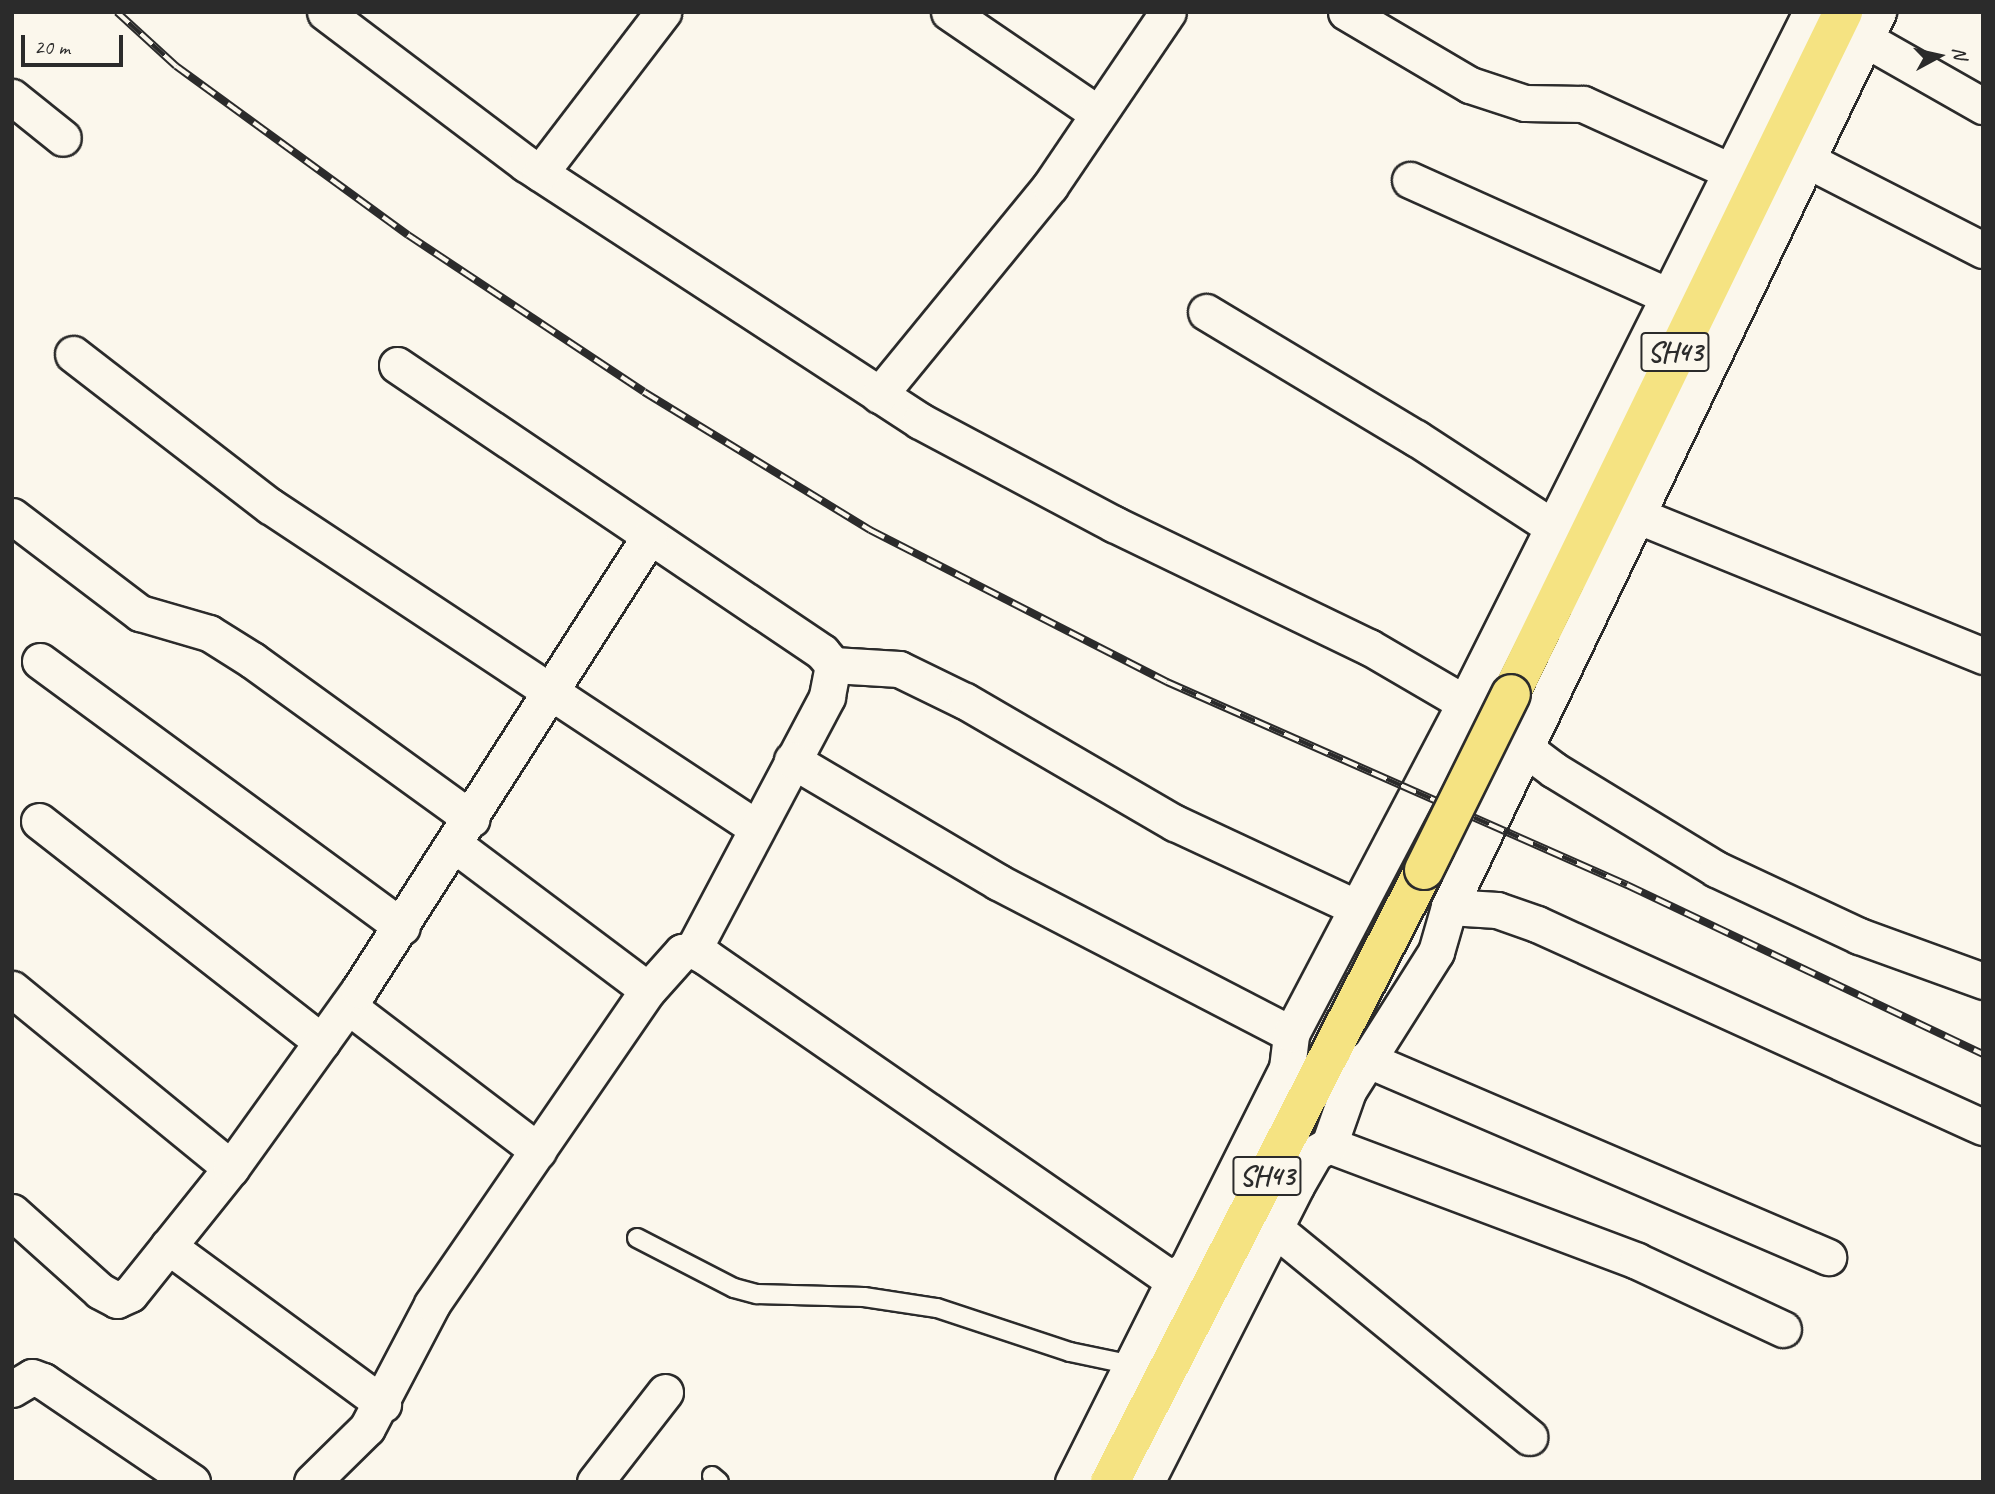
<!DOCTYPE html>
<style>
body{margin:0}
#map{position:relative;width:1995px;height:1494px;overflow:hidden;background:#fbf7ec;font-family:Caveat,sans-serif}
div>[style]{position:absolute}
.roads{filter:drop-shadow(2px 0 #2b2b2b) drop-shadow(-2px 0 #2b2b2b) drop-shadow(0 2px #2b2b2b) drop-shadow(0 -2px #2b2b2b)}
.lane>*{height:18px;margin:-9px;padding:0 9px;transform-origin:9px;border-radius:9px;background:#fbf7ec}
.street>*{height:35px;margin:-17.5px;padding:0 17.5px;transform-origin:17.5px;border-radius:17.5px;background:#fbf7ec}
.primary>*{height:38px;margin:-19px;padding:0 19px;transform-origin:19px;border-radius:19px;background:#f5e382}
.rail>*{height:8px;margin-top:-4px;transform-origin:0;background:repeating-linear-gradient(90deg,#fbf7ec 0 16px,#2b2b2b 0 32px);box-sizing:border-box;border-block:2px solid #2b2b2b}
.bridges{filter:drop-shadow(2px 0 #2b2b2b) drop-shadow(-2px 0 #2b2b2b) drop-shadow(0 2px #2b2b2b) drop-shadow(0 -2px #2b2b2b)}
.primary-bridge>*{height:38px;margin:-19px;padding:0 19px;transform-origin:19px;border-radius:19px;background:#f5e382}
span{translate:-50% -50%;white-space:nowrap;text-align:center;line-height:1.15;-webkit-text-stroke:6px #fbf7ec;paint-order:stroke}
.shield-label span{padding:2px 5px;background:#fbf7ec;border:2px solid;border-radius:5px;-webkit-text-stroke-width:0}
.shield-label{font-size:28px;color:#2b2b2b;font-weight:700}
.frame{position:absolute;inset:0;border:14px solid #2b2b2b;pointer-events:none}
.north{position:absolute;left:1904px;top:21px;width:70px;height:70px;-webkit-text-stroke:5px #fbf7ec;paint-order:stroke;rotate:82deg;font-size:19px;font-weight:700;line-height:28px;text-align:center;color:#2b2b2b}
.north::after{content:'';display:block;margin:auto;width:24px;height:32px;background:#2b2b2b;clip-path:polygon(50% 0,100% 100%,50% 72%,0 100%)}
.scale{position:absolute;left:21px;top:35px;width:102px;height:32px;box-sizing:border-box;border:4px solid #2b2b2b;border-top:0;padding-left:9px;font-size:21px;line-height:24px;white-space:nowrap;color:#2b2b2b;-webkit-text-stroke:5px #fbf7ec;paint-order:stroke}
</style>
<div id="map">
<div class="roads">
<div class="lane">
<i style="left:637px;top:1238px;width:109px;rotate:27.3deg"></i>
<i style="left:734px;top:1288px;width:24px;rotate:15deg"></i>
<i style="left:757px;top:1294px;width:107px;rotate:1.6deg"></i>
<i style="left:864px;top:1297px;width:74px;rotate:8.6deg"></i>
<i style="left:937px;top:1308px;width:140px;rotate:18.3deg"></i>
<i style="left:1070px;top:1352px;width:63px;rotate:11.8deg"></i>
<i style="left:712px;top:1476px;width:9px;rotate:41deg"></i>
</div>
<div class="street">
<i style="left:325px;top:12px;width:252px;rotate:37.1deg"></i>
<i style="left:526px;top:164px;width:470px;rotate:33.1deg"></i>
<i style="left:920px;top:421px;width:220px;rotate:28deg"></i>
<i style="left:1114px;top:524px;width:283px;rotate:25.8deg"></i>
<i style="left:1369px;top:647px;width:111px;rotate:30.3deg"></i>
<i style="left:1465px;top:703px;width:111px;rotate:37deg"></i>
<i style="left:1554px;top:770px;width:190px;rotate:31.4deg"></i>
<i style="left:1716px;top:869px;width:158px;rotate:25.1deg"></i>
<i style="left:1859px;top:936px;width:132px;rotate:19.9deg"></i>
<i style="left:949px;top:12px;width:179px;rotate:34.3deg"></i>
<i style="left:1346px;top:12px;width:144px;rotate:30.5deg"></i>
<i style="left:1470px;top:85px;width:58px;rotate:18.1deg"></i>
<i style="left:1525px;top:103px;width:58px;rotate:1deg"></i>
<i style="left:1583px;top:104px;width:162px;rotate:24.5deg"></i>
<i style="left:1865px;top:39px;width:136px;rotate:29.6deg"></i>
<i style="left:12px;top:97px;width:65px;rotate:38.8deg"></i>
<i style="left:1805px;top:159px;width:200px;rotate:27.1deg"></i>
<i style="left:540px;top:173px;width:203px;rotate:-52.6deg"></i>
<i style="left:1410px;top:180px;width:285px;rotate:24.2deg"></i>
<i style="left:1206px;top:312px;width:245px;rotate:31deg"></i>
<i style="left:1416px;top:438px;width:165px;rotate:33.1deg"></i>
<i style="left:73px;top:354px;width:249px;rotate:37.7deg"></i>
<i style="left:270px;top:506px;width:582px;rotate:33.5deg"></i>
<i style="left:397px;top:365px;width:513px;rotate:34.03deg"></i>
<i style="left:822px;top:652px;width:17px;rotate:50deg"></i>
<i style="left:833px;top:665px;width:33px;rotate:101deg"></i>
<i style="left:827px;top:697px;width:286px;rotate:117.9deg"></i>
<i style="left:879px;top:395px;width:270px;rotate:-50.7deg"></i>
<i style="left:1050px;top:186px;width:210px;rotate:-55.9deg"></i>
<i style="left:1634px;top:514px;width:377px;rotate:22.1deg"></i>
<i style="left:12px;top:516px;width:161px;rotate:37.2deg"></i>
<i style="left:140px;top:613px;width:72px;rotate:16.2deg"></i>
<i style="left:209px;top:633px;width:51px;rotate:32.1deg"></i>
<i style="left:252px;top:660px;width:271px;rotate:35.9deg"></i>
<i style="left:40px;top:661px;width:449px;rotate:36.3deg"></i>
<i style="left:833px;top:665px;width:66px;rotate:3.5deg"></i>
<i style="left:899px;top:669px;width:73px;rotate:25.9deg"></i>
<i style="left:965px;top:701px;width:243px;rotate:30.2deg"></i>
<i style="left:1175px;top:823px;width:199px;rotate:25deg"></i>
<i style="left:792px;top:760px;width:239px;rotate:30.6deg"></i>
<i style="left:998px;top:882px;width:330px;rotate:27.4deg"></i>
<i style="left:39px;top:821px;width:359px;rotate:38deg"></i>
<i style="left:455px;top:845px;width:241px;rotate:36.9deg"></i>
<i style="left:1449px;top:907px;width:993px;rotate:-64.39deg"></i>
<i style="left:12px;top:989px;width:283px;rotate:39.3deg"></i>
<i style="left:348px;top:1006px;width:239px;rotate:37.3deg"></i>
<i style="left:1366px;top:1059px;width:503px;rotate:23.2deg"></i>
<i style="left:1329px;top:1145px;width:329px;rotate:20.6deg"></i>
<i style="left:1637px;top:1261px;width:161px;rotate:25deg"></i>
<i style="left:12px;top:1212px;width:118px;rotate:41.9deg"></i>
<i style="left:100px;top:1291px;width:19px;rotate:28deg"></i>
<i style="left:117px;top:1300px;width:14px;rotate:-25deg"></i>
<i style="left:130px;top:1294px;width:161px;rotate:-51.3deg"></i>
<i style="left:231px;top:1168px;width:219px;rotate:-54.3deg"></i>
<i style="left:359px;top:990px;width:538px;rotate:-57.37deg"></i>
<i style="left:1274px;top:1228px;width:330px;rotate:39.3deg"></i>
<i style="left:168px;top:1246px;width:267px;rotate:36.3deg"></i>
<i style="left:12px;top:1389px;width:23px;rotate:-31deg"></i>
<i style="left:32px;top:1377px;width:12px;rotate:20deg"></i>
<i style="left:43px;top:1381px;width:180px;rotate:34.1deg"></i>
<i style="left:312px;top:1482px;width:77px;rotate:-44.5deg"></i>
<i style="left:367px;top:1428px;width:140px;rotate:-62.3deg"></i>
<i style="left:432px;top:1304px;width:381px;rotate:-55.5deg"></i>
<i style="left:648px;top:990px;width:51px;rotate:-48.2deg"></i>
<i style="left:682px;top:952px;width:11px;rotate:-10deg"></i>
<i style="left:693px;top:950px;width:15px;rotate:28deg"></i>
<i style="left:706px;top:957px;width:557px;rotate:34.69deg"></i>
<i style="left:1164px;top:1274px;width:12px;rotate:9deg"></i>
<i style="left:1176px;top:1276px;width:14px;rotate:-36deg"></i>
<i style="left:1187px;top:1268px;width:224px;rotate:-63.4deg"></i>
<i style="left:1287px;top:1068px;width:34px;rotate:-83deg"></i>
<i style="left:1291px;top:1034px;width:374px;rotate:-62.3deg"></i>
<i style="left:1465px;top:703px;width:773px;rotate:-63.4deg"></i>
<i style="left:595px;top:1482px;width:114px;rotate:-52.1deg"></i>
<i style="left:1073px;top:1482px;width:230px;rotate:-63.4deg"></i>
<i style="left:1146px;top:1482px;width:332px;rotate:-63.1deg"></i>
<i style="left:1296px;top:1186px;width:38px;rotate:-60deg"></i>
<i style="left:1315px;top:1153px;width:16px;rotate:-30deg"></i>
<i style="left:1329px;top:1145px;width:57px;rotate:-70.6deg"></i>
<i style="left:1348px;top:1091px;width:165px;rotate:-57.7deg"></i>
<i style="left:1436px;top:952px;width:47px;rotate:-73.9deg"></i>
<i style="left:1449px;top:907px;width:48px;rotate:3.6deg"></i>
<i style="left:1497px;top:910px;width:42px;rotate:19.3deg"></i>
<i style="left:1537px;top:924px;width:490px;rotate:24.5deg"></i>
</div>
<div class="primary">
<i style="left:1511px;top:694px;width:759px;rotate:-64.04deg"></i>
<i style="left:1110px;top:1482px;width:688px;rotate:-62.84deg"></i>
</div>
</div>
<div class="rail">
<i style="left:117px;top:12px;width:80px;rotate:42.5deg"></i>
<i style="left:176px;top:66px;width:287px;rotate:36.1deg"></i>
<i style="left:408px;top:235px;width:283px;rotate:33.6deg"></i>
<i style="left:644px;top:392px;width:265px;rotate:31.4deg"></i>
<i style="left:870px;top:530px;width:334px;rotate:27.1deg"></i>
<i style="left:1167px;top:682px;width:503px;rotate:23.81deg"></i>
<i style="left:1627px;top:885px;width:394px;rotate:25.4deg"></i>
</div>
<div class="bridges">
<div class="primary-bridge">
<i style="left:1424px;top:870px;width:196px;rotate:-63.7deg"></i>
</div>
</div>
<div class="shield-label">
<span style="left:1675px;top:352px">SH43</span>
<span style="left:1267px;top:1176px">SH43</span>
</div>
<div class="frame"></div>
<div class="north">N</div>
<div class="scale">20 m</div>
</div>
